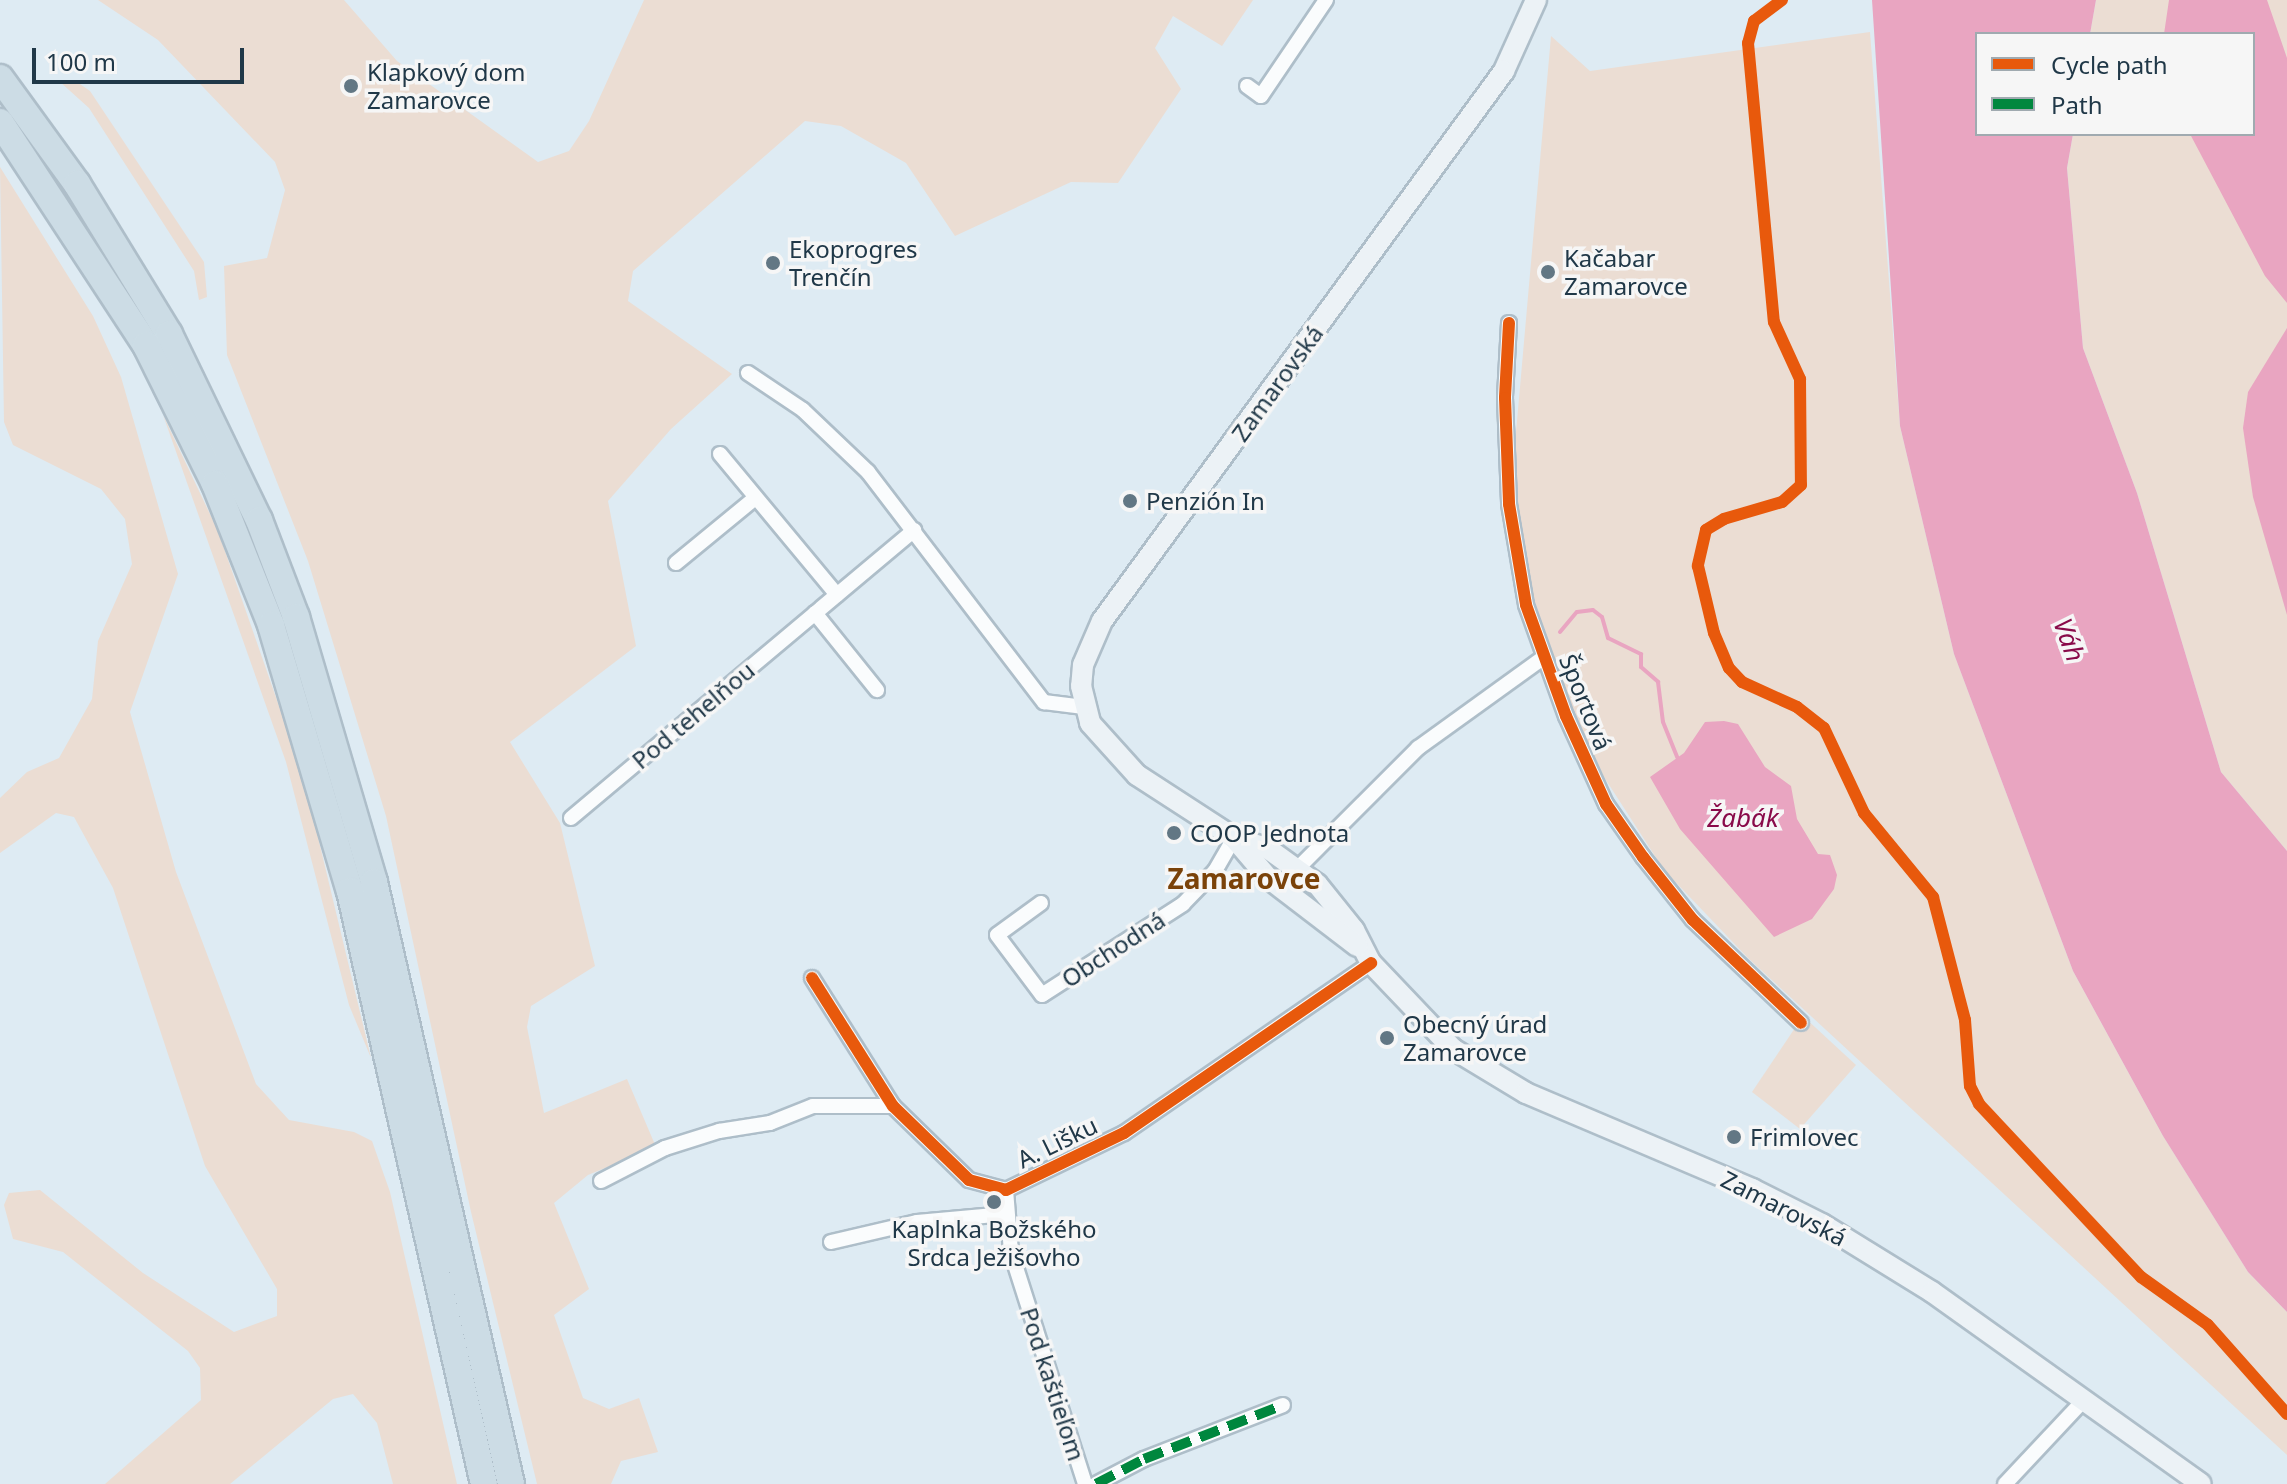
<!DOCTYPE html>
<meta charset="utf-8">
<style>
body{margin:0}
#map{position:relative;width:2287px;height:1484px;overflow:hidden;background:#deebf3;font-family:"Noto Sans",sans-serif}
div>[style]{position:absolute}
.green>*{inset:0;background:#ebddd3}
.water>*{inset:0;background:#e9a5c1}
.stream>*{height:4px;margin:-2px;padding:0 2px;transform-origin:2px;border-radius:2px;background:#e9a5c1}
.roads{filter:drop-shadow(2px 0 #aebec9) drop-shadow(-2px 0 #aebec9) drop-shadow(0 2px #aebec9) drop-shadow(0 -2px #aebec9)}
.minor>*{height:14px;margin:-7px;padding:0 7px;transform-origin:7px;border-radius:7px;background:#fafcfd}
.secondary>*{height:20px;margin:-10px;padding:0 10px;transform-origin:10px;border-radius:10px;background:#ecf2f6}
.motorway>*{height:26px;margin:-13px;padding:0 13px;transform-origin:13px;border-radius:13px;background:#ccdce5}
.quiet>*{height:10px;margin-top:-5px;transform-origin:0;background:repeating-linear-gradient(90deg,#00873e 0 20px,transparent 0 30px)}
.cycleway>*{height:12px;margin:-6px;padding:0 6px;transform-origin:6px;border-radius:6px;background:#e8590c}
.dots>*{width:22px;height:22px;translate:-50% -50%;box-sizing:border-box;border:4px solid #f6f6f6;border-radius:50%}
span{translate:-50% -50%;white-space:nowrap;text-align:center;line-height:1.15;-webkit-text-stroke:7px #f6f6f6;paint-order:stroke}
.poi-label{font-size:24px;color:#203848}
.left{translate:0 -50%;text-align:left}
.street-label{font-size:24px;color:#203848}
.water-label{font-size:26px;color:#890b4a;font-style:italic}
.quarter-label{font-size:28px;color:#7a4209;font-weight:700}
.legend{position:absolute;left:1975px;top:32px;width:280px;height:104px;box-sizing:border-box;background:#f6f6f6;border:2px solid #a0aab0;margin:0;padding:10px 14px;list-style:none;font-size:24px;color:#203848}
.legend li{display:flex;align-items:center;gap:16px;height:40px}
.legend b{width:40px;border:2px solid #a0aab0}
.scale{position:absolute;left:32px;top:48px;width:212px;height:36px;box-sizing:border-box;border:4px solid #203848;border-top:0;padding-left:10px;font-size:24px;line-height:28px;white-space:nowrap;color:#203848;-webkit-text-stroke:6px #f6f6f6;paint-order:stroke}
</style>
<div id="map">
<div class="green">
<i style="clip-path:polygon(98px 0,344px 0,397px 61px,538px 162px,569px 151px,589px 121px,644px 0,1253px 0,1222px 46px,1173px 16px,1155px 48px,1181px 89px,1118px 183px,1071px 182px,955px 236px,906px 163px,841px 126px,805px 121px,633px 271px,628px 301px,732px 374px,671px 429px,608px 501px,636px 646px,510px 742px,560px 823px,595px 966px,531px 1006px,527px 1027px,544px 1113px,627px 1079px,656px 1147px,588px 1175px,554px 1203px,589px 1289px,554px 1315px,583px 1398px,609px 1409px,639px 1398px,658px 1452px,621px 1461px,611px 1484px,537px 1484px,471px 1212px,386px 816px,308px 561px,227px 355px,224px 266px,267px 258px,285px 190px,275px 162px,158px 40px)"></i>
<i style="clip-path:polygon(2096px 0,2287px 0,2287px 851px,2221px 772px,2137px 493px,2083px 348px,2067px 168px,2073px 134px,2253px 134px,2253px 34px,2090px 34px)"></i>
<i style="clip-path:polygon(1870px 32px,1900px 426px,1954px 654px,2073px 971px,2163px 1136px,2248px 1272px,2287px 1312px,2287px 1455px,1748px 958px,1664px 870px,1604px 777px,1532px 619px,1511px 489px,1551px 36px,1590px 71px)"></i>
<i style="clip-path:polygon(59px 81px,77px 82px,90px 91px,204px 262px,207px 297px,199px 300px,194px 271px,89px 108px)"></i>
<i style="clip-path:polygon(0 167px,93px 316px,121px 377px,178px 574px,130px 712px,176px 872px,256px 1084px,289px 1120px,354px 1132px,372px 1141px,390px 1192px,457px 1484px,393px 1484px,377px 1423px,353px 1394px,333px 1399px,230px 1484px,105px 1484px,201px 1400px,200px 1368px,188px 1351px,63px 1252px,13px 1239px,4px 1205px,9px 1193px,40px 1190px,143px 1273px,234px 1332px,277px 1316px,277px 1289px,205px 1166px,113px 888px,74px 817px,56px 813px,0 853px,0 798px,27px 772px,59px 758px,92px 699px,98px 641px,132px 564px,125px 519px,101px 489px,13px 445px,4px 422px)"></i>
<i style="clip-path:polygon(163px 415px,218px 531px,303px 775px,371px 1058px,349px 1005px,286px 762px)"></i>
<i style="clip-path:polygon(1803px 1016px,1856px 1065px,1800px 1129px,1752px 1092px)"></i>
</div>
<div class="water">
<i style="clip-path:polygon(1872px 0,2096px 0,2090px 34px,1977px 34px,1977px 134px,2073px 134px,2067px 168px,2083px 348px,2137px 493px,2221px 772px,2287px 851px,2287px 1312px,2248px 1272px,2163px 1136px,2073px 971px,1954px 654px,1900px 426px)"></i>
<i style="clip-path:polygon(2169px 0,2267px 0,2287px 58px,2287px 303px,2265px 276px,2190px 134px,2253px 134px,2253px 34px,2164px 34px)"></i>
<i style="clip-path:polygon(2287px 328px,2287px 615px,2253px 497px,2243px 428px,2248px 392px)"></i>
<i style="clip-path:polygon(1724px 721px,1738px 724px,1765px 767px,1791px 786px,1797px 819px,1818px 854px,1830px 855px,1837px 875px,1834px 889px,1812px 919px,1774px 937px,1680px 829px,1650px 777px,1684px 753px,1705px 722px)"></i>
</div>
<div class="stream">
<i style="left:1560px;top:632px;width:26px;rotate:-50deg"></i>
<i style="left:1577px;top:612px;width:16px;rotate:-7deg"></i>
<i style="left:1593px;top:610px;width:11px;rotate:38deg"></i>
<i style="left:1602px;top:617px;width:22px;rotate:74deg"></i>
<i style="left:1608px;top:638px;width:37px;rotate:26deg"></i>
<i style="left:1641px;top:654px;width:13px;rotate:90deg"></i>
<i style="left:1641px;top:667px;width:23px;rotate:41deg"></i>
<i style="left:1658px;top:682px;width:40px;rotate:82.9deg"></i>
<i style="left:1663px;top:722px;width:38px;rotate:68deg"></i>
</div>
<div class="roads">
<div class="minor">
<i style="left:1247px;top:86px;width:17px;rotate:36deg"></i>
<i style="left:1261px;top:96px;width:116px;rotate:-55.9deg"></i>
<i style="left:1509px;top:323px;width:75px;rotate:93.1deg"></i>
<i style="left:1505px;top:398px;width:106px;rotate:87.8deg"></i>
<i style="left:1509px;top:504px;width:102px;rotate:80.4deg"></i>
<i style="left:1526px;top:605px;width:118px;rotate:70.2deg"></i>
<i style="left:1566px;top:716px;width:97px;rotate:65.6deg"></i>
<i style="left:1606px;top:804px;width:65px;rotate:55.1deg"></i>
<i style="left:1643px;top:857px;width:80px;rotate:51.6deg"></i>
<i style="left:1693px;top:920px;width:149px;rotate:43.6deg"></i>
<i style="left:748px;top:373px;width:66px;rotate:33.9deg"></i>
<i style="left:803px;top:410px;width:90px;rotate:43.6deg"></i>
<i style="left:868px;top:472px;width:290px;rotate:52.6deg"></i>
<i style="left:1044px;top:702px;width:40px;rotate:7.1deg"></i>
<i style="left:720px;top:454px;width:183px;rotate:50.3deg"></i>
<i style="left:676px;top:563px;width:102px;rotate:-39.4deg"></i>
<i style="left:815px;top:613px;width:99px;rotate:51.2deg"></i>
<i style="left:571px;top:818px;width:448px;rotate:-40deg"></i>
<i style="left:1298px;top:868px;width:170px;rotate:-45deg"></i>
<i style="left:1418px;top:748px;width:155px;rotate:-35.8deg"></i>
<i style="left:1041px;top:903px;width:54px;rotate:144deg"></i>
<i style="left:997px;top:935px;width:75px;rotate:53.1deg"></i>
<i style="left:1042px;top:995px;width:168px;rotate:-32.8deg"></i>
<i style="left:1183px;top:904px;width:46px;rotate:-45.9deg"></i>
<i style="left:1215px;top:871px;width:38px;rotate:-60deg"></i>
<i style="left:812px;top:978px;width:151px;rotate:57.7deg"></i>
<i style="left:893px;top:1106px;width:106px;rotate:44.2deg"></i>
<i style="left:969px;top:1180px;width:38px;rotate:15deg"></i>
<i style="left:1006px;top:1190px;width:131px;rotate:-25.8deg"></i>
<i style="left:1124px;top:1133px;width:300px;rotate:-34.5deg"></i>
<i style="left:601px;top:1181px;width:72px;rotate:-27.3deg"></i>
<i style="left:665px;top:1148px;width:57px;rotate:-17.5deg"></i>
<i style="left:719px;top:1131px;width:52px;rotate:-8.9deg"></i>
<i style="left:770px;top:1123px;width:46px;rotate:-21.6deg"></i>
<i style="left:813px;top:1106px;width:80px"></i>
<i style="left:1006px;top:1190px;width:62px;rotate:85.4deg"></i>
<i style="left:1011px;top:1252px;width:244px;rotate:72.3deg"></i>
<i style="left:831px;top:1242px;width:88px;rotate:-13.1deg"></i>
<i style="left:917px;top:1222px;width:89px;rotate:-5.1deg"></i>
<i style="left:1096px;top:1484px;width:54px;rotate:-27.5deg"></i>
<i style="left:1144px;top:1459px;width:149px;rotate:-21.2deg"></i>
<i style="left:2005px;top:1484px;width:112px;rotate:-46.8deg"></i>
</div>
<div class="secondary">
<i style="left:1536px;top:0;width:78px;rotate:114.3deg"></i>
<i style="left:1504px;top:71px;width:681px;rotate:126.16deg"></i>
<i style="left:1102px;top:621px;width:48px;rotate:113.4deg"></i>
<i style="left:1083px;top:665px;width:21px;rotate:95deg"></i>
<i style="left:1081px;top:686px;width:38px;rotate:76deg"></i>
<i style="left:1090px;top:723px;width:70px;rotate:47.9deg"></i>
<i style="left:1137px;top:775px;width:116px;rotate:33deg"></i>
<i style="left:1234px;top:838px;width:34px;rotate:17deg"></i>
<i style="left:1267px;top:848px;width:62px;rotate:35.8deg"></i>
<i style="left:1317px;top:884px;width:59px;rotate:51.2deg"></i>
<i style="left:1354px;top:930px;width:37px;rotate:63deg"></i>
<i style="left:1371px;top:963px;width:119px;rotate:46.4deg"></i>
<i style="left:1453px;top:1049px;width:85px;rotate:31.1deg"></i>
<i style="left:1526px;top:1093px;width:246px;rotate:23deg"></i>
<i style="left:1752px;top:1189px;width:78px;rotate:26.6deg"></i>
<i style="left:1822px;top:1224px;width:129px;rotate:31.7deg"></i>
<i style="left:1932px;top:1292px;width:330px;rotate:35.5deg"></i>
<i style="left:1234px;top:838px;width:52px;rotate:49.6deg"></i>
<i style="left:1268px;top:878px;width:112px;rotate:37.4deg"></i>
</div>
<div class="motorway">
<i style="left:0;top:78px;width:131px;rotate:54deg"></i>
<i style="left:77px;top:184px;width:176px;rotate:58.5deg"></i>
<i style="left:169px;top:334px;width:207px;rotate:64.2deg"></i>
<i style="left:259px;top:520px;width:104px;rotate:69.1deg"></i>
<i style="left:296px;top:617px;width:276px;rotate:73.6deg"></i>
<i style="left:374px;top:882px;width:617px;rotate:77.18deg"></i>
<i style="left:0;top:122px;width:267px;rotate:56.8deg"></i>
<i style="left:146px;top:345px;width:155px;rotate:63.6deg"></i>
<i style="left:215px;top:484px;width:152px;rotate:68.3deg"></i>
<i style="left:271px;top:625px;width:277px;rotate:73.5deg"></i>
<i style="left:350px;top:891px;width:608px;rotate:77.27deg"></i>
</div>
</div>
<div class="quiet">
<i style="left:1096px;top:1484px;width:54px;rotate:-27.5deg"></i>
<i style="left:1144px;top:1459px;width:149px;rotate:-21.2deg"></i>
</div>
<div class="cycleway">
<i style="left:1782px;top:0;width:35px;rotate:143deg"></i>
<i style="left:1754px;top:21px;width:23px;rotate:105deg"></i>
<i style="left:1748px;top:43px;width:280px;rotate:84.7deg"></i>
<i style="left:1774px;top:322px;width:63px;rotate:65.5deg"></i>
<i style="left:1800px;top:379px;width:106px;rotate:89.5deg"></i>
<i style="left:1801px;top:485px;width:25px;rotate:138deg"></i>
<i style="left:1782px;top:502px;width:60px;rotate:163.7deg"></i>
<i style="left:1724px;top:519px;width:21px;rotate:149deg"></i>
<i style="left:1706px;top:530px;width:37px;rotate:103deg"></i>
<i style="left:1698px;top:566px;width:69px;rotate:76.6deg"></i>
<i style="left:1714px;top:633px;width:38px;rotate:67deg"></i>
<i style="left:1729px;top:668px;width:19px;rotate:47deg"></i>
<i style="left:1742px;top:682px;width:60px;rotate:24.4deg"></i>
<i style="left:1797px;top:707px;width:34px;rotate:38deg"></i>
<i style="left:1824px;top:728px;width:94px;rotate:64.8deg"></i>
<i style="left:1864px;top:813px;width:109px;rotate:50.6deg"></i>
<i style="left:1933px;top:897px;width:127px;rotate:75.4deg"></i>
<i style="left:1965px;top:1020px;width:66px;rotate:85.7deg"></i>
<i style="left:1970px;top:1086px;width:20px;rotate:63deg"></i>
<i style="left:1979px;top:1104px;width:237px;rotate:46.9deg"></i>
<i style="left:2141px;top:1277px;width:82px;rotate:35.6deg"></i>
<i style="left:2208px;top:1325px;width:119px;rotate:48.4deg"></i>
<i style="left:1509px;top:323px;width:75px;rotate:93.1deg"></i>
<i style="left:1505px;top:398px;width:106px;rotate:87.8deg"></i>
<i style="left:1509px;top:504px;width:102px;rotate:80.4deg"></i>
<i style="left:1526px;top:605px;width:118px;rotate:70.2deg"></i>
<i style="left:1566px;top:716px;width:97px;rotate:65.6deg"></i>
<i style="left:1606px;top:804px;width:65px;rotate:55.1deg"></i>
<i style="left:1643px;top:857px;width:80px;rotate:51.6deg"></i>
<i style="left:1693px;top:920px;width:149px;rotate:43.6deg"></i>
<i style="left:812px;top:978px;width:151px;rotate:57.7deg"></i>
<i style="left:893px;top:1106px;width:106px;rotate:44.2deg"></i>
<i style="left:969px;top:1180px;width:38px;rotate:15deg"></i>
<i style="left:1006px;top:1190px;width:131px;rotate:-25.8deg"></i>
<i style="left:1124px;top:1133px;width:300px;rotate:-34.5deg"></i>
</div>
<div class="dots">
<i style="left:351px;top:86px;background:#627784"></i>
<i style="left:773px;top:263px;background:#627784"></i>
<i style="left:1548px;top:272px;background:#627784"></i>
<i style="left:1130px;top:501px;background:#627784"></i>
<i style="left:1174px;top:833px;background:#627784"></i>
<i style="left:1387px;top:1038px;background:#627784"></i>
<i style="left:1734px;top:1137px;background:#627784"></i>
<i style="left:994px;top:1202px;background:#627784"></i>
</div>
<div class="poi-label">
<span class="left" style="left:367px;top:86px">Klapkový dom<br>Zamarovce</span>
<span class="left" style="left:789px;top:263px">Ekoprogres<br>Trenčín</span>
<span class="left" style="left:1564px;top:272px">Kačabar<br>Zamarovce</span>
<span class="left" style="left:1146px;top:501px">Penzión In</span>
<span class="left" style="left:1190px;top:833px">COOP Jednota</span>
<span class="left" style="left:1403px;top:1038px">Obecný úrad<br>Zamarovce</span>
<span class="left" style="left:1750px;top:1137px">Frimlovec</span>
<span style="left:994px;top:1243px">Kaplnka Božského<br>Srdca Ježišovho</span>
</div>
<div class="street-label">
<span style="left:1277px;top:383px;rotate:-54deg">Zamarovská</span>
<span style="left:1586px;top:702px;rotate:68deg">Športová</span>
<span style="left:693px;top:715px;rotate:-40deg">Pod tehelňou</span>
<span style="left:1113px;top:949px;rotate:-33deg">Obchodná</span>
<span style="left:1057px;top:1142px;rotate:-26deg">A. Lišku</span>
<span style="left:1784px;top:1208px;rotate:27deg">Zamarovská</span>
<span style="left:1053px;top:1384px;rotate:72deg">Pod kaštieľom</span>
</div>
<div class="water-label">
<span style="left:2069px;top:640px;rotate:70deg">Váh</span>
<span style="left:1743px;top:818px">Žabák</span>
</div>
<div class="quarter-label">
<span style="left:1244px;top:878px">Zamarovce</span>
</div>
<ul class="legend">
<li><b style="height:10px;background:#e8590c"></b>Cycle path</li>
<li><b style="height:10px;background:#00873e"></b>Path</li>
</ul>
<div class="scale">100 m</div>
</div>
